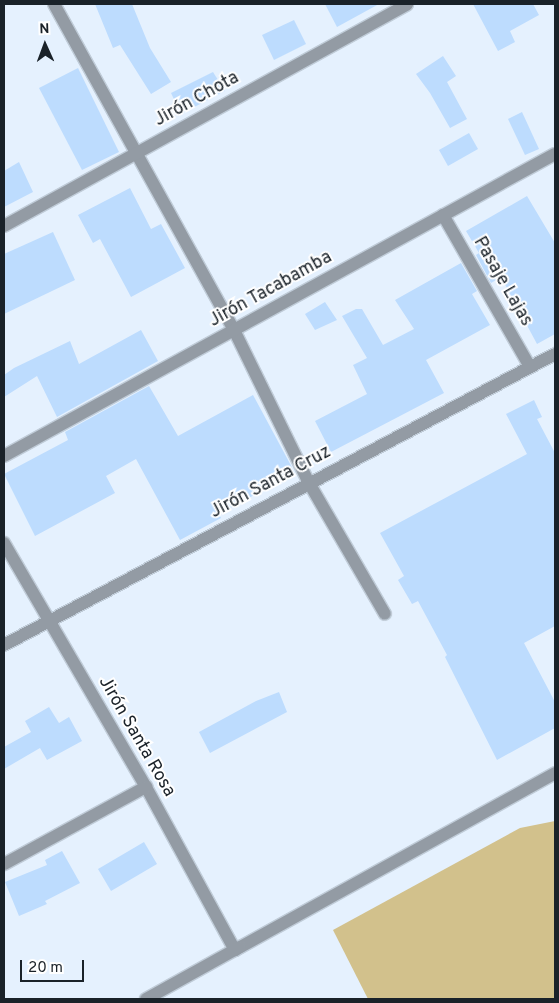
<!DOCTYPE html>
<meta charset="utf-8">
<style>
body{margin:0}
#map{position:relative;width:559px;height:1003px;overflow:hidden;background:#e5f1fe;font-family:Overpass,sans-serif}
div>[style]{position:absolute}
.forest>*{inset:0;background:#d2c18c}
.building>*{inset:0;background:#bddcfe}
.roads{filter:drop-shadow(1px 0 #c0ccd8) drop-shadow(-1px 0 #c0ccd8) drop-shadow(0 1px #c0ccd8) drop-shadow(0 -1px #c0ccd8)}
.minor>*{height:12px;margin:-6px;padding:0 6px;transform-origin:6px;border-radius:6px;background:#939ba4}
span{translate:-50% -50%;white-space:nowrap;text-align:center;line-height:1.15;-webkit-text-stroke:4px #fff;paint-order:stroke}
.street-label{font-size:18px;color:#1a2229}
.frame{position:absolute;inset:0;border:5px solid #1a2229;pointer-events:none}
.north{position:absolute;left:20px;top:20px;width:50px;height:50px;-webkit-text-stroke:4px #fff;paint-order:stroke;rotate:358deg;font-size:14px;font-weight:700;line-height:20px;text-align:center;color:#1a2229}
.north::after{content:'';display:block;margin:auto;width:18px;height:22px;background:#1a2229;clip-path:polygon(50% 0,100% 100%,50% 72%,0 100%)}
.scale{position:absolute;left:20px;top:960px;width:64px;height:22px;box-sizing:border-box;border:2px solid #1a2229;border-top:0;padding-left:6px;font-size:15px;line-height:18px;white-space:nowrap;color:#1a2229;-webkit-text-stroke:4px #fff;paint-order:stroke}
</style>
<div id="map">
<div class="forest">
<i style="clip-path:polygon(555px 821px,555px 999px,368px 999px,333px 930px,520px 828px)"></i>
</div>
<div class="building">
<i style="clip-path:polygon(95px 4px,132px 4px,150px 48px,171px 82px,151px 94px,120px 45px,113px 48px)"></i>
<i style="clip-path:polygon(325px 4px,379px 4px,337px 27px)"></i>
<i style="clip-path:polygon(473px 4px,533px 4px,539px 15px,510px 31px,515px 42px,498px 51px)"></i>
<i style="clip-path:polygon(294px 20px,306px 44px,274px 60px,262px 35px)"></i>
<i style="clip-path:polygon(443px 56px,456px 76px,447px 82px,467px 119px,450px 128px,430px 93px,416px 74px)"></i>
<i style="clip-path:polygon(78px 68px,119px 152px,82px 170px,39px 88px)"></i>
<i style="clip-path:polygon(213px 72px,225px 91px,181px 114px,171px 93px)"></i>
<i style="clip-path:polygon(522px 112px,539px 149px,525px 155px,508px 119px)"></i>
<i style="clip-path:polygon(469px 133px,478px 149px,448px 166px,439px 150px)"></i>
<i style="clip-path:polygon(19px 162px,33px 192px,4px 207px,4px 171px)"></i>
<i style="clip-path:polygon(130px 188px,151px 229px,161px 224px,185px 268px,131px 297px,100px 239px,93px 243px,78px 215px)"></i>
<i style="clip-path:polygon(527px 196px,555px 243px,555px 334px,537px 344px,501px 277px,491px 283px,476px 255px,479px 253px,466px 231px)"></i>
<i style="clip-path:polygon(53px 232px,75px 280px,4px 314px,4px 254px)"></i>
<i style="clip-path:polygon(461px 263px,477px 291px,472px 294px,490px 325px,426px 360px,444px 393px,331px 452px,315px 421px,367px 394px,353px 365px,367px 358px,342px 316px,356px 309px,362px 309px,383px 345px,414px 329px,395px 300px)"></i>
<i style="clip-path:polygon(325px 302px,337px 320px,315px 330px,305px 314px)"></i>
<i style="clip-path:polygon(141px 330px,158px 361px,57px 417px,37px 376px,4px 397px,4px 375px,14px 368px,70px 341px,79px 364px)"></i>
<i style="clip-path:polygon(149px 386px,178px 436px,253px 395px,295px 473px,219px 514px,221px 518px,180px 540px,136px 459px,106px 476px,115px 493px,35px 536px,4px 474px,68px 440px,65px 432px)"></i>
<i style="clip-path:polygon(534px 400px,542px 417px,537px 419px,555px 453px,555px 626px,524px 643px,555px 702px,555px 728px,497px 760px,445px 657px,447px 655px,418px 601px,412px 604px,398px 580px,404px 576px,380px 533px,527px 454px,506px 414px)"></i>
<i style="clip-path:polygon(279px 692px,287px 712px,210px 753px,199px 732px,256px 701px)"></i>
<i style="clip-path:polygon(49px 707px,59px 723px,69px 717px,82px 741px,47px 760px,40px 748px,4px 769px,4px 747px,31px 732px,25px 721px)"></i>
<i style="clip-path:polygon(144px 842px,157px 864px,111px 891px,98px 869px)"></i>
<i style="clip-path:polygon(62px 851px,80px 883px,45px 901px,47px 904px,19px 916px,5px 882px,47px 865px,45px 860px)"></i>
</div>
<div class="roads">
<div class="minor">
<i style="left:54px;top:4px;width:372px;rotate:61.1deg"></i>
<i style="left:234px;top:330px;width:170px;rotate:63.9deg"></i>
<i style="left:309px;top:483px;width:151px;rotate:59.9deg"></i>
<i style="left:443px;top:215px;width:175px;rotate:60.2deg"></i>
<i style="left:4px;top:226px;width:460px;rotate:-28.8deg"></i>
<i style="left:4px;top:456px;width:628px;rotate:-28.73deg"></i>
<i style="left:4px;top:543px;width:282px;rotate:59.8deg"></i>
<i style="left:146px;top:787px;width:186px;rotate:61.4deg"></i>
<i style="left:235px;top:950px;width:366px;rotate:-28.9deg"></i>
<i style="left:4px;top:645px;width:623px;rotate:-27.84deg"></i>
<i style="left:4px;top:864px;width:162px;rotate:-28.5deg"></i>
<i style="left:146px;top:999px;width:107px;rotate:-29deg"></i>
</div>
</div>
<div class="street-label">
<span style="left:197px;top:100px;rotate:-29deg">Jirón Chota</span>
<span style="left:502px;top:282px;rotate:60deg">Pasaje Lajas</span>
<span style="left:271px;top:290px;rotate:-29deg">Jirón Tacabamba</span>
<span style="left:271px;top:483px;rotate:-28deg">Jirón Santa Cruz</span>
<span style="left:136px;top:737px;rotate:60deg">Jirón Santa Rosa</span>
</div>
<div class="frame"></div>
<div class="north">N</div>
<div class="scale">20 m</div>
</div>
